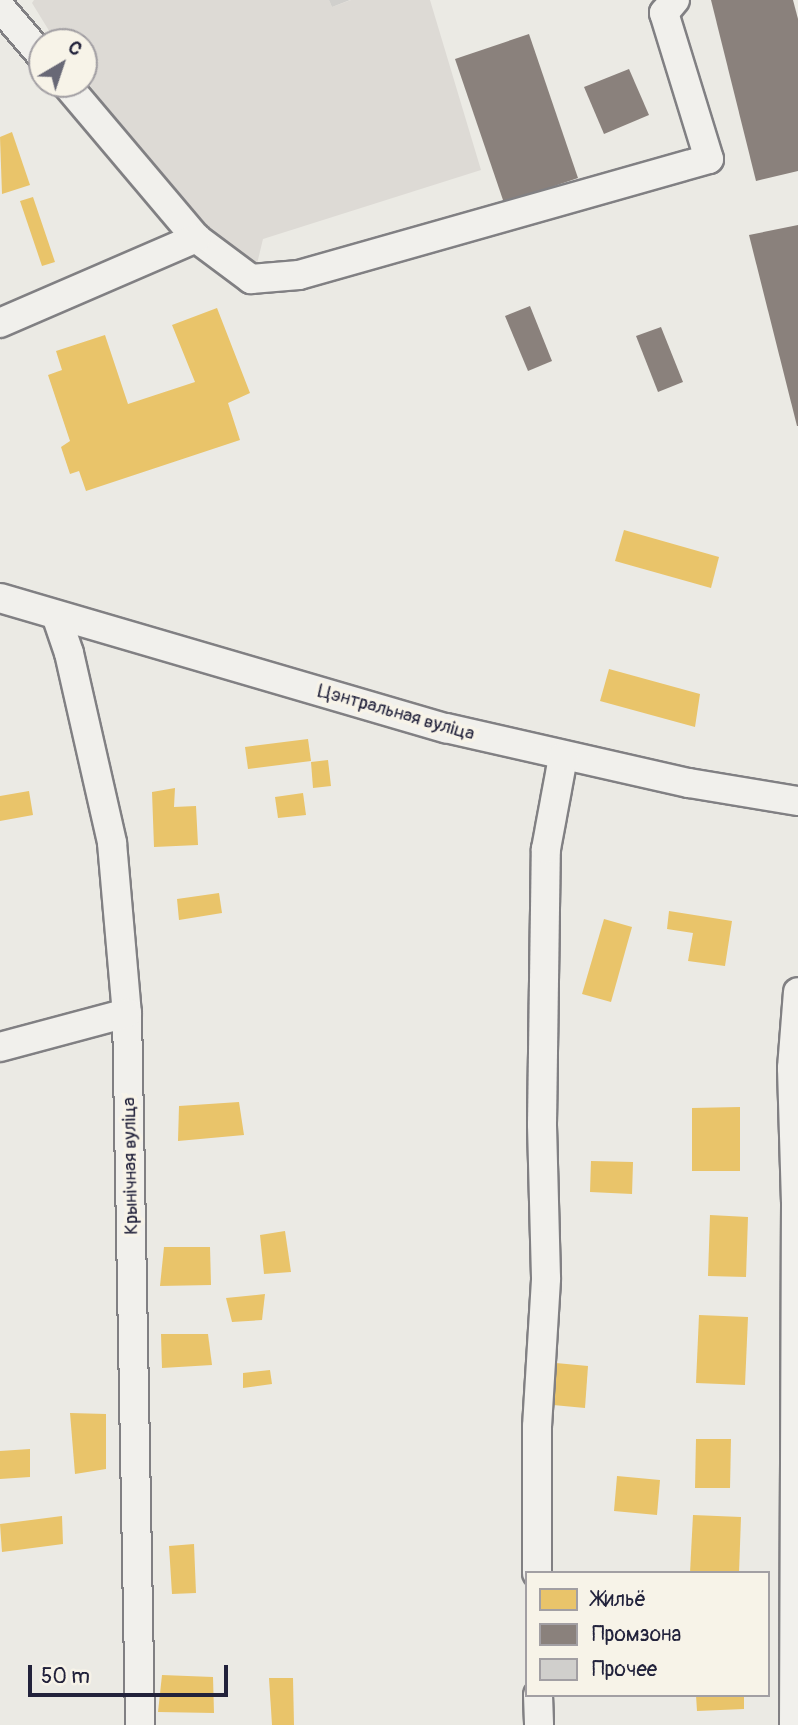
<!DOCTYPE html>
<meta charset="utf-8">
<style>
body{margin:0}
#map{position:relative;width:798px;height:1725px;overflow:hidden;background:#ebeae4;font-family:Pangolin,sans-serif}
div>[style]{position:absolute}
.green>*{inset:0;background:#dddad5}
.homes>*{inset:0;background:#e9c46a}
.industry>*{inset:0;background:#8a817c}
.building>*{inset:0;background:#d0cfcc}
.roads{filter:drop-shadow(2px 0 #818083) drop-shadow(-2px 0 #818083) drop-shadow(0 2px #818083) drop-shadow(0 -2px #818083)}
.minor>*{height:28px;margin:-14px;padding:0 14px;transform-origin:14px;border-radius:14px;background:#f1f0ec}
span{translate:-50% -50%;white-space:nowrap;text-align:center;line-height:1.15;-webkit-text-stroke:7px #f7f3e8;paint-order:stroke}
.street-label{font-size:19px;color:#22223b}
.legend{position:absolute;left:525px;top:1571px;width:245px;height:126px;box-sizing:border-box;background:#f7f3e8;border:2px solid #a29fa3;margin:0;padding:9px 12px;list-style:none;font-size:21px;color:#22223b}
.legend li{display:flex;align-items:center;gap:14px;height:35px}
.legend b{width:35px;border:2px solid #a29fa3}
.north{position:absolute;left:28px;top:28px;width:70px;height:70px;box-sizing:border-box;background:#f7f3e8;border:2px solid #a29fa3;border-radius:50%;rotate:39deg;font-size:19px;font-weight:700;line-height:28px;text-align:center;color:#22223b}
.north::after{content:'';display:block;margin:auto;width:24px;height:32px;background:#686876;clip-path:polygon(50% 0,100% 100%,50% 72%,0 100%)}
.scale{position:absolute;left:28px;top:1665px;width:200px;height:32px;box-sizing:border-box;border:4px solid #22223b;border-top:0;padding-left:9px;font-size:21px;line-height:24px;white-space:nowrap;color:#22223b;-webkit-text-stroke:5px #f7f3e8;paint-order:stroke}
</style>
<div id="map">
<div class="green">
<i style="clip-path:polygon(34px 0,329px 0,332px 7px,351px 0,430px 0,481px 170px,263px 239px,257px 264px,200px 226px,84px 78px,84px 42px,56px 42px,32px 3px)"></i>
</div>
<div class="homes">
<i style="clip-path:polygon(12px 132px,30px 185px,2px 194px,0 137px)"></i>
<i style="clip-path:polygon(33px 197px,55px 262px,42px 266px,20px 201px)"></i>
<i style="clip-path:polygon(217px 308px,250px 393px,228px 403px,240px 440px,86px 491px,79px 471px,70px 474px,61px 447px,70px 441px,48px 375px,62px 370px,56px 351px,105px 335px,128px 404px,195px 382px,172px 325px)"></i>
<i style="clip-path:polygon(624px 530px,719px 557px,711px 588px,615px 561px)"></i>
<i style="clip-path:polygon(609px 669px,700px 694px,695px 727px,600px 701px)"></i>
<i style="clip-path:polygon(308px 739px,311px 761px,248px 769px,245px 747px)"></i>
<i style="clip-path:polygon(328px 760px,331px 786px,313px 788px,311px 762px)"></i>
<i style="clip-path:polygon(175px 788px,174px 807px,196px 806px,198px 845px,154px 847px,152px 792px)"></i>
<i style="clip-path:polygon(29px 791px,33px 815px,0 821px,0 796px)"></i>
<i style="clip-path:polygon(303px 793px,306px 815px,278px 818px,275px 797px)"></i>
<i style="clip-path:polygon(219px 893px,222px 913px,179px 920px,177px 899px)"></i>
<i style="clip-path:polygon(669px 911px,732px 921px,725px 966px,688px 961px,693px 933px,667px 929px)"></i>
<i style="clip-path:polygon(604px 919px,632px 927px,611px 1002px,582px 994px)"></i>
<i style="clip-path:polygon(239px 1102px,244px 1135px,178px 1141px,179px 1106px)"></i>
<i style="clip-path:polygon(740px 1107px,740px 1171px,692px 1171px,692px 1108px)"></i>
<i style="clip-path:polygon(591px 1161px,633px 1162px,632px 1194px,590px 1192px)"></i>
<i style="clip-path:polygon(710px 1215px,748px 1217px,746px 1277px,708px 1276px)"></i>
<i style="clip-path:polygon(285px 1231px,291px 1272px,264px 1274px,260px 1235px)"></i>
<i style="clip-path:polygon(164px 1247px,210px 1247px,211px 1285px,160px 1286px)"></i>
<i style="clip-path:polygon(265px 1294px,262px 1320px,232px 1322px,226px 1298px)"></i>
<i style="clip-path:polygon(699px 1315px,748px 1317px,745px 1385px,696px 1383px)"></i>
<i style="clip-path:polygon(161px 1334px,208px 1334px,212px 1365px,162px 1368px)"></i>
<i style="clip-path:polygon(556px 1363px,588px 1366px,585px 1408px,553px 1405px)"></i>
<i style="clip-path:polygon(270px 1370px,272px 1384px,243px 1388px,243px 1373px)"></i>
<i style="clip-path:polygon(70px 1413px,106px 1414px,106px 1469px,75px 1474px)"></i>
<i style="clip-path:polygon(696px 1439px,731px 1439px,730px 1488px,695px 1488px)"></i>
<i style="clip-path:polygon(30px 1449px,30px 1477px,0 1479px,0 1451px)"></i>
<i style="clip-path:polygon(617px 1476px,660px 1480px,657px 1515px,614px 1511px)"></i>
<i style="clip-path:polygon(693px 1515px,741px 1517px,739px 1573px,690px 1573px)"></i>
<i style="clip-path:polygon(62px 1516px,63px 1544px,2px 1552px,0 1524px)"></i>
<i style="clip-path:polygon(194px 1544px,196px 1593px,172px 1594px,169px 1546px)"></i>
<i style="clip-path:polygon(162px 1675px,213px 1677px,214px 1713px,158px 1712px)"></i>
<i style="clip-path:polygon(269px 1678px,293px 1678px,294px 1725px,272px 1725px)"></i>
<i style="clip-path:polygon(696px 1695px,744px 1695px,744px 1709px,697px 1711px)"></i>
</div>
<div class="industry">
<i style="clip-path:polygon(711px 0,793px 0,798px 19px,798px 171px,756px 181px)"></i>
<i style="clip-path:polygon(529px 34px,578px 178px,504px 203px,455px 59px)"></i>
<i style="clip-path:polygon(629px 69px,649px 115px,604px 134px,584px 87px)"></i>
<i style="clip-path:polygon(798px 225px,798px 426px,797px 426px,749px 235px)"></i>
<i style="clip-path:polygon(530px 306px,552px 361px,528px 371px,505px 316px)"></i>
<i style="clip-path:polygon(661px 327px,683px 382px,658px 392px,636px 336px)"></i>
</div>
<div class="building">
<i style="clip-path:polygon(329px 0,350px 0,332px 7px)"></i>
</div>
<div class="roads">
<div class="minor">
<i style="left:0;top:7px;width:65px;rotate:49.4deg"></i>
<i style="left:66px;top:84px;width:202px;rotate:49.8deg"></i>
<i style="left:196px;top:238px;width:69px;rotate:36.7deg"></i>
<i style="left:251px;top:279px;width:48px;rotate:-4.8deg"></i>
<i style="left:299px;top:275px;width:426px;rotate:-15.8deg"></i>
<i style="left:709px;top:159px;width:153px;rotate:-107.1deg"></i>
<i style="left:664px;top:13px;width:17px;rotate:-50deg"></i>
<i style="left:0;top:323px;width:214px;rotate:-23.4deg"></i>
<i style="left:0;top:598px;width:465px;rotate:16.3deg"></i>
<i style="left:446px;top:728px;width:249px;rotate:12.8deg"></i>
<i style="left:689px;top:783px;width:110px;rotate:9.4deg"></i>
<i style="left:56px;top:615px;width:40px;rotate:71.1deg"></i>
<i style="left:69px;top:653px;width:195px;rotate:77.2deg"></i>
<i style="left:112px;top:843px;width:171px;rotate:85deg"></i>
<i style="left:127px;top:1013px;width:712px;rotate:88.95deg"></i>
<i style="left:0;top:1047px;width:131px;rotate:-15deg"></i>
<i style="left:537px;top:1573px;width:146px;rotate:-90deg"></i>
<i style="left:537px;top:1427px;width:149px;rotate:-86.5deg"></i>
<i style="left:546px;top:1278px;width:154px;rotate:-91.5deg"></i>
<i style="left:542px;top:1124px;width:275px;rotate:-89.2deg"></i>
<i style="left:546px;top:849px;width:94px;rotate:-79.5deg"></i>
<i style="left:538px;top:1695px;width:30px;rotate:88deg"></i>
<i style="left:794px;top:1725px;width:522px;rotate:-89.78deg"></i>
<i style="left:796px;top:1203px;width:135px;rotate:-91.7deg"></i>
<i style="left:792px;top:1068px;width:76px;rotate:-85.5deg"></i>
</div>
</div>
<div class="street-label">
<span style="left:396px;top:713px;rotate:16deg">Цэнтральная вуліца</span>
<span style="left:131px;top:1166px;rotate:-91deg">Крынічная вуліца</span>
</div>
<ul class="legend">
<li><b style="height:19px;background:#e9c46a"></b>Жильё</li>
<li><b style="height:19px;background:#8a817c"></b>Промзона</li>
<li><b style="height:19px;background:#d0cfcc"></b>Прочее</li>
</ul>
<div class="north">С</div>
<div class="scale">50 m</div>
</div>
